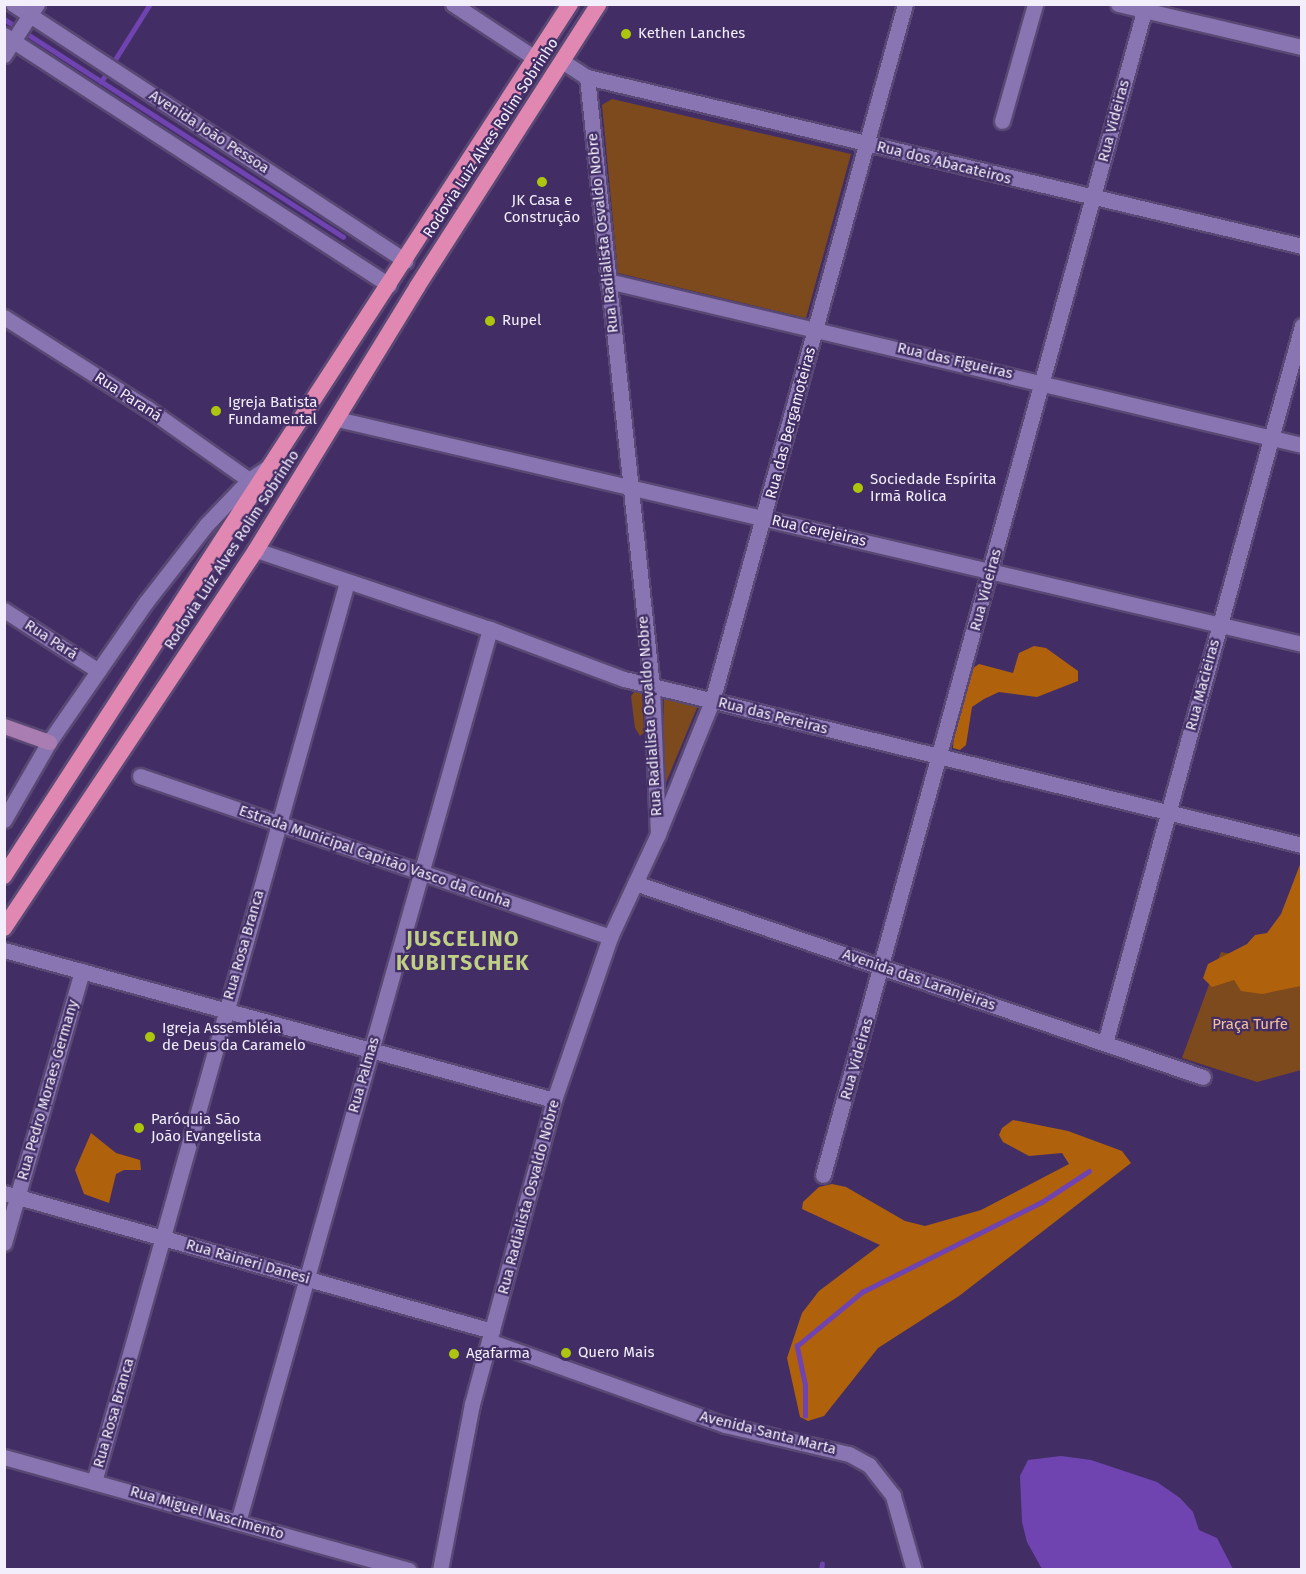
<!DOCTYPE html>
<meta charset="utf-8">
<style>
body{margin:0}
#map{position:relative;width:1306px;height:1574px;overflow:hidden;background:#422e65;font-family:"Fira Sans",sans-serif}
div>[style]{position:absolute}
.green>*{inset:0;background:#7d4a1e}
.forest>*{inset:0;background:#b0610c}
.water>*{inset:0;background:#6f44b0}
.stream>*{height:4.5px;margin:-2.25px;padding:0 2.25px;transform-origin:2.25px;border-radius:2.25px;background:#6f44b0}
.roads{filter:drop-shadow(2px 0 #594873) drop-shadow(-2px 0 #594873) drop-shadow(0 2px #594873) drop-shadow(0 -2px #594873)}
.minor>*{height:15px;margin:-7.5px;padding:0 7.5px;transform-origin:7.5px;border-radius:7.5px;background:#8875b2}
.tertiary>*{height:15px;margin:-7.5px;padding:0 7.5px;transform-origin:7.5px;border-radius:7.5px;background:#8875b2}
.secondary>*{height:15px;margin:-7.5px;padding:0 7.5px;transform-origin:7.5px;border-radius:7.5px;background:#a97cb2}
.trunk>*{height:16px;margin:-8px;padding:0 8px;transform-origin:8px;border-radius:8px;background:#e088b2}
.dots>*{width:16px;height:16px;translate:-50% -50%;box-sizing:border-box;border:3px solid #422e65;border-radius:50%}
span{translate:-50% -50%;white-space:nowrap;text-align:center;line-height:1.15;-webkit-text-stroke:4.5px #422e65;paint-order:stroke}
.poi-label{font-size:15px;color:#f2eefc}
.left{translate:0 -50%;text-align:left}
.street-label{font-size:15px;color:#f2eefc}
.park-label{font-size:15px;color:#f4c19b}
.district-label{font-size:21px;color:#bfcf83;font-weight:700;letter-spacing:1.5px}
.frame{position:absolute;inset:0;border:6px solid #f2eefc;pointer-events:none}
</style>
<div id="map">
<div class="green">
<i style="clip-path:polygon(612px 99px,851px 154px,806px 318px,618px 273px,602px 105px)"></i>
<i style="clip-path:polygon(637px 689px,642px 694px,644px 733px,640px 736px,635px 728px,631px 696px)"></i>
<i style="clip-path:polygon(664px 694px,699px 703px,662px 792px)"></i>
<i style="clip-path:polygon(1301px 887px,1301px 1070px,1257px 1082px,1182px 1058px,1221px 952px,1279px 964px)"></i>
</div>
<div class="forest">
<i style="clip-path:polygon(1034px 646px,1046px 648px,1078px 671px,1078px 681px,1037px 697px,999px 692px,984px 699px,972px 707px,966px 745px,960px 750px,953px 748px,955px 718px,973px 668px,979px 664px,1013px 673px,1019px 653px)"></i>
<i style="clip-path:polygon(1301px 862px,1301px 986px,1262px 994px,1241px 991px,1234px 980px,1212px 987px,1203px 978px,1208px 964px,1247px 944px,1255px 935px,1267px 933px,1281px 914px)"></i>
<i style="clip-path:polygon(1013px 1120px,1068px 1131px,1122px 1151px,1131px 1163px,959px 1296px,878px 1348px,824px 1416px,808px 1421px,800px 1417px,787px 1358px,802px 1313px,819px 1291px,880px 1245px,802px 1209px,803px 1202px,819px 1187px,832px 1184px,846px 1187px,905px 1221px,925px 1226px,981px 1210px,1069px 1164px,1062px 1153px,1029px 1156px,1003px 1142px,999px 1135px,1002px 1128px)"></i>
<i style="clip-path:polygon(91px 1133px,116px 1153px,140px 1160px,141px 1170px,124px 1170px,116px 1174px,109px 1203px,84px 1194px,75px 1170px)"></i>
</div>
<div class="water">
<i style="clip-path:polygon(1061px 1456px,1091px 1460px,1157px 1482px,1180px 1498px,1193px 1512px,1199px 1530px,1217px 1538px,1233px 1569px,1042px 1569px,1027px 1542px,1022px 1522px,1020px 1476px,1028px 1460px)"></i>
</div>
<div class="stream">
<i style="left:4px;top:19px;width:403px;rotate:32.7deg"></i>
<i style="left:101px;top:82px;width:92px;rotate:-57.9deg"></i>
<i style="left:805px;top:1416px;width:31px;rotate:-90deg"></i>
<i style="left:805px;top:1385px;width:40px;rotate:-102deg"></i>
<i style="left:797px;top:1346px;width:85px;rotate:-39.7deg"></i>
<i style="left:862px;top:1292px;width:201px;rotate:-26.6deg"></i>
<i style="left:1042px;top:1202px;width:56px;rotate:-33.4deg"></i>
<i style="left:821px;top:1570px;width:6px;rotate:-81deg"></i>
</div>
<div class="roads">
<div class="minor">
<i style="left:13px;top:4px;width:469px;rotate:33.2deg"></i>
<i style="left:453px;top:4px;width:98px;rotate:33.4deg"></i>
<i style="left:1118px;top:4px;width:189px;rotate:13.2deg"></i>
<i style="left:4px;top:35px;width:459px;rotate:33deg"></i>
<i style="left:562px;top:61px;width:30px;rotate:33deg"></i>
<i style="left:587px;top:77px;width:735px;rotate:13.3deg"></i>
<i style="left:587px;top:77px;width:612px;rotate:83.91deg"></i>
<i style="left:652px;top:686px;width:148px;rotate:87.7deg"></i>
<i style="left:1002px;top:121px;width:122px;rotate:-74.2deg"></i>
<i style="left:608px;top:281px;width:713px;rotate:13.3deg"></i>
<i style="left:4px;top:317px;width:169px;rotate:32.5deg"></i>
<i style="left:147px;top:408px;width:125px;rotate:35.2deg"></i>
<i style="left:337px;top:419px;width:991px;rotate:13.12deg"></i>
<i style="left:256px;top:550px;width:247px;rotate:18.7deg"></i>
<i style="left:490px;top:629px;width:143px;rotate:20.5deg"></i>
<i style="left:624px;top:679px;width:698px;rotate:13.76deg"></i>
<i style="left:4px;top:610px;width:111px;rotate:32.8deg"></i>
<i style="left:140px;top:776px;width:497px;rotate:18.9deg"></i>
<i style="left:4px;top:820px;width:90px;rotate:-60deg"></i>
<i style="left:49px;top:742px;width:170px;rotate:-55.3deg"></i>
<i style="left:146px;top:602px;width:99px;rotate:-52deg"></i>
<i style="left:207px;top:524px;width:61px;rotate:-46.3deg"></i>
<i style="left:249px;top:480px;width:25px;rotate:-34deg"></i>
<i style="left:635px;top:883px;width:600px;rotate:18.86deg"></i>
<i style="left:4px;top:950px;width:570px;rotate:15.26deg"></i>
<i style="left:1105px;top:1043px;width:744px;rotate:-74.64deg"></i>
<i style="left:823px;top:1175px;width:1215px;rotate:-74.58deg"></i>
<i style="left:4px;top:1193px;width:507px;rotate:15.79deg"></i>
<i style="left:4px;top:1243px;width:283px;rotate:-74deg"></i>
<i style="left:4px;top:1457px;width:420px;rotate:15.6deg"></i>
<i style="left:94px;top:1482px;width:935px;rotate:-74.3deg"></i>
<i style="left:238px;top:1522px;width:928px;rotate:-74.24deg"></i>
</div>
<div class="tertiary">
<i style="left:4px;top:55px;width:61px;rotate:-57.1deg"></i>
<i style="left:489px;top:1341px;width:251px;rotate:19.6deg"></i>
<i style="left:725px;top:1425px;width:127px;rotate:13.2deg"></i>
<i style="left:849px;top:1454px;width:23px;rotate:29deg"></i>
<i style="left:869px;top:1465px;width:39px;rotate:52deg"></i>
<i style="left:893px;top:1496px;width:77px;rotate:74.2deg"></i>
<i style="left:440px;top:1570px;width:169px;rotate:-79.1deg"></i>
<i style="left:472px;top:1404px;width:315px;rotate:-74.9deg"></i>
<i style="left:554px;top:1100px;width:172px;rotate:-71deg"></i>
<i style="left:610px;top:937px;width:114px;rotate:-65deg"></i>
<i style="left:658px;top:834px;width:144px;rotate:-67.9deg"></i>
<i style="left:712px;top:701px;width:723px;rotate:-74.52deg"></i>
</div>
<div class="secondary">
<i style="left:4px;top:726px;width:48px;rotate:19.6deg"></i>
</div>
<div class="trunk">
<i style="left:4px;top:876px;width:1040px;rotate:-57.01deg"></i>
<i style="left:4px;top:928px;width:454px;rotate:-56.3deg"></i>
<i style="left:256px;top:550px;width:308px;rotate:-58.5deg"></i>
<i style="left:417px;top:287px;width:336px;rotate:-57.3deg"></i>
</div>
</div>
<div class="dots">
<i style="left:626px;top:34px;background:#adc60d"></i>
<i style="left:542px;top:182px;background:#adc60d"></i>
<i style="left:490px;top:321px;background:#adc60d"></i>
<i style="left:216px;top:411px;background:#adc60d"></i>
<i style="left:858px;top:488px;background:#adc60d"></i>
<i style="left:150px;top:1037px;background:#adc60d"></i>
<i style="left:139px;top:1128px;background:#adc60d"></i>
<i style="left:566px;top:1353px;background:#adc60d"></i>
<i style="left:454px;top:1354px;background:#adc60d"></i>
</div>
<div class="poi-label">
<span class="left" style="left:638px;top:34px">Kethen Lanches</span>
<span style="left:542px;top:209px">JK Casa e<br>Construção</span>
<span class="left" style="left:502px;top:321px">Rupel</span>
<span class="left" style="left:228px;top:411px">Igreja Batista<br>Fundamental</span>
<span class="left" style="left:870px;top:488px">Sociedade Espírita<br>Irmã Rolica</span>
<span class="left" style="left:162px;top:1037px">Igreja Assembléia<br>de Deus da Caramelo</span>
<span class="left" style="left:151px;top:1128px">Paróquia São<br>João Evangelista</span>
<span class="left" style="left:578px;top:1353px">Quero Mais</span>
<span class="left" style="left:466px;top:1354px">Agafarma</span>
</div>
<div class="street-label">
<span style="left:1114px;top:121px;rotate:-75deg">Rua Videiras</span>
<span style="left:209px;top:132px;rotate:33deg">Avenida João Pessoa</span>
<span style="left:491px;top:138px;rotate:-57deg">Rodovia Luiz Alves Rolim Sobrinho</span>
<span style="left:944px;top:163px;rotate:14deg">Rua dos Abacateiros</span>
<span style="left:603px;top:233px;rotate:-96deg">Rua Radialista Osvaldo Nobre</span>
<span style="left:955px;top:361px;rotate:13deg">Rua das Figueiras</span>
<span style="left:128px;top:397px;rotate:33deg">Rua Paraná</span>
<span style="left:791px;top:423px;rotate:-75deg">Rua das Bergamoteiras</span>
<span style="left:819px;top:531px;rotate:13deg">Rua Cerejeiras</span>
<span style="left:232px;top:550px;rotate:-57deg">Rodovia Luiz Alves Rolim Sobrinho</span>
<span style="left:986px;top:590px;rotate:-75deg">Rua Videiras</span>
<span style="left:51px;top:640px;rotate:33deg">Rua Pará</span>
<span style="left:1203px;top:685px;rotate:-75deg">Rua Macieiras</span>
<span style="left:650px;top:716px;rotate:-94deg">Rua Radialista Osvaldo Nobre</span>
<span style="left:773px;top:716px;rotate:14deg">Rua das Pereiras</span>
<span style="left:375px;top:857px;rotate:19deg">Estrada Municipal Capitão Vasco da Cunha</span>
<span style="left:244px;top:945px;rotate:-74deg">Rua Rosa Branca</span>
<span style="left:919px;top:980px;rotate:19deg">Avenida das Laranjeiras</span>
<span style="left:857px;top:1059px;rotate:-74deg">Rua Videiras</span>
<span style="left:364px;top:1075px;rotate:-74deg">Rua Palmas</span>
<span style="left:48px;top:1090px;rotate:-74deg">Rua Pedro Moraes Germany</span>
<span style="left:529px;top:1197px;rotate:-75deg">Rua Radialista Osvaldo Nobre</span>
<span style="left:248px;top:1262px;rotate:16deg">Rua Raineri Danesi</span>
<span style="left:114px;top:1413px;rotate:-74deg">Rua Rosa Branca</span>
<span style="left:768px;top:1433px;rotate:14deg">Avenida Santa Marta</span>
<span style="left:207px;top:1513px;rotate:16deg">Rua Miguel Nascimento</span>
</div>
<div class="park-label">
<span style="left:1250px;top:1025px">Praça Turfe</span>
</div>
<div class="district-label">
<span style="left:463px;top:951px">JUSCELINO<br>KUBITSCHEK</span>
</div>
<div class="frame"></div>
</div>
